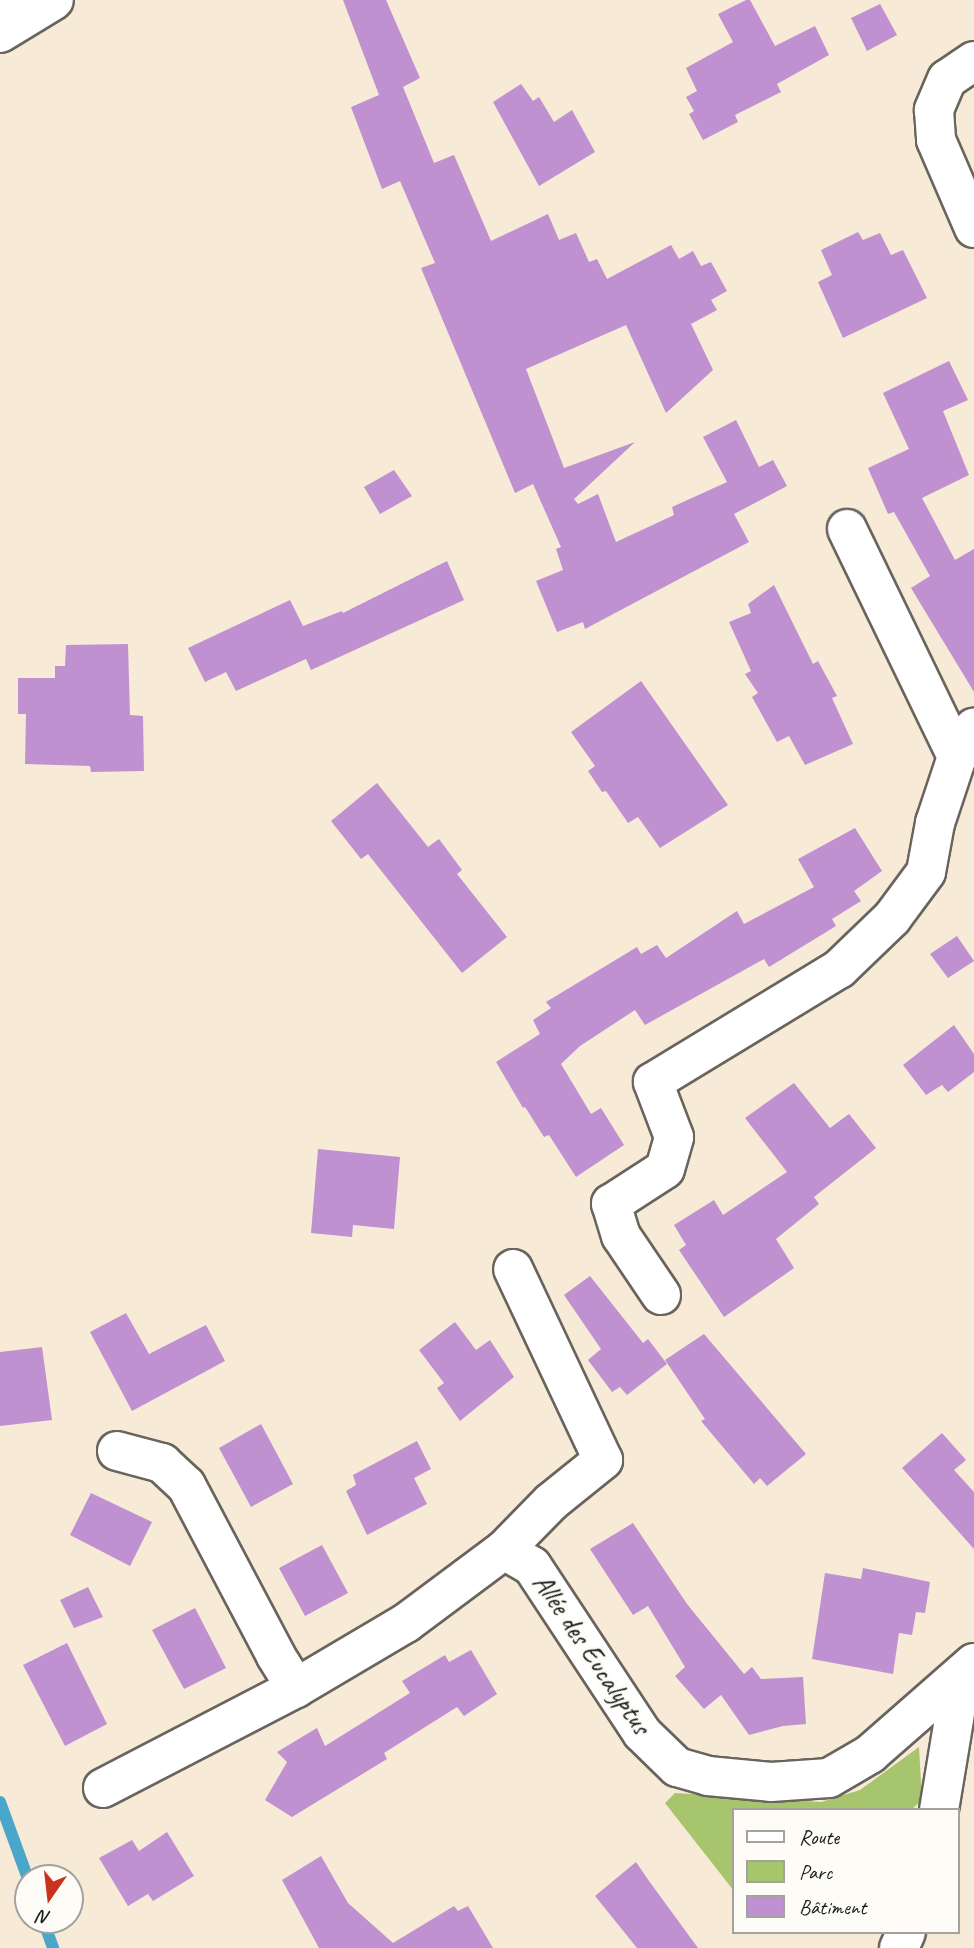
<!DOCTYPE html>
<meta charset="utf-8">
<style>
body{margin:0}
#map{position:relative;width:974px;height:1948px;overflow:hidden;background:#f7ead6;font-family:Caveat,sans-serif}
div>[style]{position:absolute}
.green>*{inset:0;background:#a6c56d}
.stream>*{height:12px;margin:-6px;padding:0 6px;transform-origin:6px;border-radius:6px;background:#4aa7c9}
.building>*{inset:0;background:#c091d0}
.roads{filter:drop-shadow(2px 0 #69645d) drop-shadow(-2px 0 #69645d) drop-shadow(0 2px #69645d) drop-shadow(0 -2px #69645d)}
.minor>*{height:38px;margin:-19px;padding:0 19px;transform-origin:19px;border-radius:19px;background:#fff}
.major>*{height:38px;margin:-19px;padding:0 19px;transform-origin:19px;border-radius:19px;background:#fff}
span{translate:-50% -50%;white-space:nowrap;text-align:center;line-height:1.15;-webkit-text-stroke:6px #fdfcf7;paint-order:stroke}
.street-label{font-size:28px;color:#1c1c1c}
.legend{position:absolute;left:732px;top:1808px;width:228px;height:126px;box-sizing:border-box;background:#fdfcf7;border:2px solid #a3a29f;margin:0;padding:9px 12px;list-style:none;font-size:21px;color:#1c1c1c}
.legend li{display:flex;align-items:center;gap:14px;height:35px}
.legend b{width:35px;border:2px solid #a3a29f}
.north{position:absolute;left:14px;top:1864px;width:70px;height:70px;box-sizing:border-box;background:#fdfcf7;border:2px solid #a3a29f;border-radius:50%;rotate:194deg;font-size:19px;font-weight:700;line-height:28px;text-align:center;color:#1c1c1c}
.north::after{content:'';display:block;margin:auto;width:24px;height:32px;background:#c8321e;clip-path:polygon(50% 0,100% 100%,50% 72%,0 100%)}
</style>
<div id="map">
<div class="green">
<i style="clip-path:polygon(919px 1747px,922px 1800px,911px 1810px,734px 1810px,734px 1891px,665px 1803px,675px 1793px,821px 1802px,860px 1790px)"></i>
</div>
<div class="stream">
<i style="left:0;top:1802px;width:82px;rotate:70deg"></i>
<i style="left:43px;top:1920px;width:30px;rotate:70deg"></i>
</div>
<div class="building">
<i style="clip-path:polygon(343px 0,386px 0,420px 78px,403px 87px,434px 163px,454px 155px,491px 241px,548px 214px,559px 240px,576px 233px,589px 262px,597px 259px,607px 279px,671px 245px,679px 259px,693px 251px,701px 266px,711px 262px,727px 291px,711px 300px,717px 310px,691px 324px,713px 370px,666px 413px,626px 325px,526px 369px,564px 468px,635px 442px,574px 499px,578px 504px,598px 494px,616px 542px,674px 515px,672px 507px,727px 482px,703px 437px,736px 420px,759px 467px,773px 460px,787px 486px,734px 514px,749px 542px,585px 629px,583px 622px,557px 632px,536px 581px,563px 570px,556px 549px,561px 547px,533px 484px,515px 493px,421px 268px,435px 263px,400px 181px,382px 189px,351px 107px,379px 95px)"></i>
<i style="clip-path:polygon(746px 0,750px 0,775px 46px,815px 26px,829px 55px,777px 84px,781px 92px,735px 115px,738px 122px,703px 140px,689px 114px,694px 111px,686px 97px,697px 91px,686px 68px,733px 42px,718px 14px)"></i>
<i style="clip-path:polygon(880px 4px,897px 35px,867px 51px,851px 18px)"></i>
<i style="clip-path:polygon(521px 84px,533px 101px,539px 97px,554px 122px,572px 110px,595px 152px,539px 186px,493px 102px)"></i>
<i style="clip-path:polygon(858px 232px,863px 240px,880px 233px,891px 255px,903px 250px,927px 298px,843px 338px,818px 282px,832px 275px,821px 250px)"></i>
<i style="clip-path:polygon(949px 361px,968px 400px,943px 411px,969px 475px,922px 498px,955px 560px,974px 549px,974px 692px,911px 588px,930px 576px,894px 512px,888px 514px,868px 468px,909px 449px,883px 393px)"></i>
<i style="clip-path:polygon(394px 470px,412px 496px,380px 514px,364px 487px)"></i>
<i style="clip-path:polygon(447px 561px,464px 600px,311px 670px,306px 659px,236px 691px,226px 672px,205px 682px,188px 648px,290px 600px,303px 626px,342px 611px,343px 613px)"></i>
<i style="clip-path:polygon(774px 585px,813px 664px,818px 661px,837px 696px,832px 698px,853px 744px,805px 765px,789px 736px,777px 742px,752px 697px,758px 693px,745px 674px,751px 671px,729px 622px,751px 613px,748px 604px)"></i>
<i style="clip-path:polygon(128px 644px,130px 715px,143px 716px,144px 771px,91px 772px,90px 766px,25px 764px,26px 714px,18px 714px,18px 678px,55px 678px,55px 666px,65px 666px,66px 645px)"></i>
<i style="clip-path:polygon(641px 681px,728px 805px,660px 848px,638px 817px,628px 823px,606px 791px,602px 792px,588px 771px,595px 766px,571px 732px)"></i>
<i style="clip-path:polygon(377px 783px,428px 847px,439px 839px,462px 870px,457px 874px,507px 937px,462px 973px,368px 854px,361px 859px,331px 821px)"></i>
<i style="clip-path:polygon(855px 828px,882px 871px,854px 891px,861px 901px,832px 919px,836px 926px,769px 967px,764px 959px,645px 1025px,635px 1010px,580px 1046px,561px 1064px,591px 1114px,601px 1108px,624px 1145px,576px 1177px,549px 1135px,544px 1137px,525px 1107px,523px 1108px,496px 1062px,540px 1034px,533px 1020px,551px 1008px,546px 1002px,637px 947px,641px 954px,657px 945px,666px 958px,737px 911px,744px 924px,814px 887px,798px 859px)"></i>
<i style="clip-path:polygon(957px 936px,974px 961px,948px 978px,930px 954px)"></i>
<i style="clip-path:polygon(954px 1025px,974px 1054px,974px 1072px,948px 1092px,942px 1085px,926px 1095px,903px 1065px)"></i>
<i style="clip-path:polygon(794px 1083px,830px 1128px,849px 1114px,876px 1148px,814px 1197px,819px 1204px,776px 1239px,794px 1268px,724px 1317px,679px 1250px,686px 1245px,674px 1225px,714px 1200px,723px 1215px,787px 1172px,745px 1118px)"></i>
<i style="clip-path:polygon(318px 1149px,400px 1157px,394px 1229px,353px 1225px,352px 1237px,311px 1233px)"></i>
<i style="clip-path:polygon(590px 1276px,643px 1343px,648px 1339px,667px 1364px,627px 1395px,620px 1387px,612px 1392px,588px 1360px,601px 1349px,564px 1295px)"></i>
<i style="clip-path:polygon(126px 1313px,149px 1354px,206px 1325px,225px 1361px,132px 1411px,90px 1332px)"></i>
<i style="clip-path:polygon(455px 1322px,476px 1350px,490px 1340px,514px 1377px,460px 1421px,437px 1388px,444px 1383px,419px 1350px)"></i>
<i style="clip-path:polygon(704px 1334px,806px 1454px,767px 1486px,760px 1478px,754px 1484px,701px 1421px,705px 1419px,665px 1360px)"></i>
<i style="clip-path:polygon(42px 1347px,52px 1420px,0 1426px,0 1352px)"></i>
<i style="clip-path:polygon(261px 1424px,293px 1484px,251px 1507px,219px 1448px)"></i>
<i style="clip-path:polygon(942px 1433px,966px 1460px,954px 1470px,974px 1492px,974px 1549px,902px 1468px)"></i>
<i style="clip-path:polygon(417px 1441px,431px 1469px,414px 1478px,427px 1504px,367px 1535px,346px 1491px,356px 1485px,353px 1475px)"></i>
<i style="clip-path:polygon(91px 1493px,152px 1522px,130px 1566px,70px 1535px)"></i>
<i style="clip-path:polygon(633px 1523px,687px 1604px,744px 1674px,752px 1667px,761px 1679px,803px 1677px,806px 1724px,783px 1726px,749px 1735px,721px 1695px,704px 1709px,675px 1676px,685px 1667px,648px 1606px,633px 1615px,590px 1549px)"></i>
<i style="clip-path:polygon(322px 1545px,348px 1593px,305px 1616px,279px 1568px)"></i>
<i style="clip-path:polygon(863px 1568px,930px 1582px,925px 1613px,916px 1612px,912px 1635px,899px 1633px,893px 1674px,812px 1659px,825px 1573px,861px 1579px)"></i>
<i style="clip-path:polygon(88px 1587px,103px 1617px,74px 1628px,60px 1600px)"></i>
<i style="clip-path:polygon(195px 1608px,226px 1668px,184px 1689px,152px 1630px)"></i>
<i style="clip-path:polygon(67px 1643px,107px 1724px,65px 1746px,23px 1665px)"></i>
<i style="clip-path:polygon(471px 1650px,497px 1694px,464px 1716px,457px 1707px,384px 1753px,387px 1759px,292px 1817px,265px 1800px,287px 1762px,277px 1752px,317px 1728px,325px 1746px,410px 1693px,402px 1681px,445px 1655px,449px 1662px)"></i>
<i style="clip-path:polygon(167px 1832px,194px 1876px,153px 1901px,148px 1894px,128px 1906px,99px 1858px,132px 1840px,139px 1851px)"></i>
<i style="clip-path:polygon(321px 1856px,348px 1903px,393px 1943px,454px 1906px,458px 1911px,468px 1906px,493px 1948px,319px 1948px,282px 1880px)"></i>
<i style="clip-path:polygon(636px 1862px,649px 1881px,698px 1948px,637px 1948px,595px 1896px)"></i>
</div>
<div class="roads">
<div class="minor">
<i style="left:974px;top:61px;width:32px;rotate:146deg"></i>
<i style="left:947px;top:79px;width:34px;rotate:113deg"></i>
<i style="left:934px;top:110px;width:30px;rotate:86deg"></i>
<i style="left:936px;top:140px;width:96px;rotate:66.6deg"></i>
<i style="left:847px;top:529px;width:253px;rotate:64.2deg"></i>
<i style="left:661px;top:1295px;width:71px;rotate:-124.1deg"></i>
<i style="left:621px;top:1236px;width:34px;rotate:-107deg"></i>
<i style="left:611px;top:1204px;width:64px;rotate:-32.9deg"></i>
<i style="left:665px;top:1169px;width:33px;rotate:-74deg"></i>
<i style="left:674px;top:1137px;width:59px;rotate:-110.9deg"></i>
<i style="left:653px;top:1082px;width:218px;rotate:-31.3deg"></i>
<i style="left:839px;top:969px;width:74px;rotate:-43.9deg"></i>
<i style="left:892px;top:918px;width:57px;rotate:-53.5deg"></i>
<i style="left:926px;top:872px;width:50px;rotate:-79.6deg"></i>
<i style="left:935px;top:823px;width:70px;rotate:-71.6deg"></i>
<i style="left:957px;top:757px;width:34px;rotate:-60deg"></i>
<i style="left:117px;top:1451px;width:47px;rotate:14.9deg"></i>
<i style="left:162px;top:1463px;width:33px;rotate:43deg"></i>
<i style="left:186px;top:1485px;width:193px;rotate:62.2deg"></i>
<i style="left:276px;top:1656px;width:38px;rotate:58deg"></i>
<i style="left:504px;top:1550px;width:67px;rotate:-45.6deg"></i>
<i style="left:551px;top:1502px;width:67px;rotate:-38.9deg"></i>
<i style="left:603px;top:1460px;width:211px;rotate:-115.2deg"></i>
<i style="left:103px;top:1788px;width:217px;rotate:-27.4deg"></i>
<i style="left:296px;top:1688px;width:128px;rotate:-30.6deg"></i>
<i style="left:406px;top:1623px;width:122px;rotate:-36.7deg"></i>
<i style="left:504px;top:1550px;width:32px;rotate:30deg"></i>
<i style="left:532px;top:1566px;width:200px;rotate:56.6deg"></i>
<i style="left:642px;top:1733px;width:49px;rotate:44.2deg"></i>
<i style="left:677px;top:1767px;width:32px;rotate:16deg"></i>
<i style="left:708px;top:1776px;width:63px;rotate:5.4deg"></i>
<i style="left:771px;top:1782px;width:58px;rotate:-3.9deg"></i>
<i style="left:829px;top:1778px;width:48px;rotate:-30.3deg"></i>
<i style="left:870px;top:1754px;width:138px;rotate:-41.2deg"></i>
<i style="left:939px;top:1810px;width:123px;rotate:-80.6deg"></i>
<i style="left:959px;top:1689px;width:24px;rotate:-54deg"></i>
<i style="left:899px;top:1948px;width:17px;rotate:-66deg"></i>
</div>
<div class="major">
<i style="left:0;top:1px;width:2px;rotate:-27deg"></i>
<i style="left:0;top:33px;width:63px;rotate:-31.4deg"></i>
</div>
</div>
<div class="street-label">
<span style="left:592px;top:1654px;rotate:56deg">Allée des Eucalyptus</span>
</div>
<ul class="legend">
<li><b style="height:9px;background:#fff"></b>Route</li>
<li><b style="height:19px;background:#a6c56d"></b>Parc</li>
<li><b style="height:19px;background:#c091d0"></b>Bâtiment</li>
</ul>
<div class="north">N</div>
</div>
